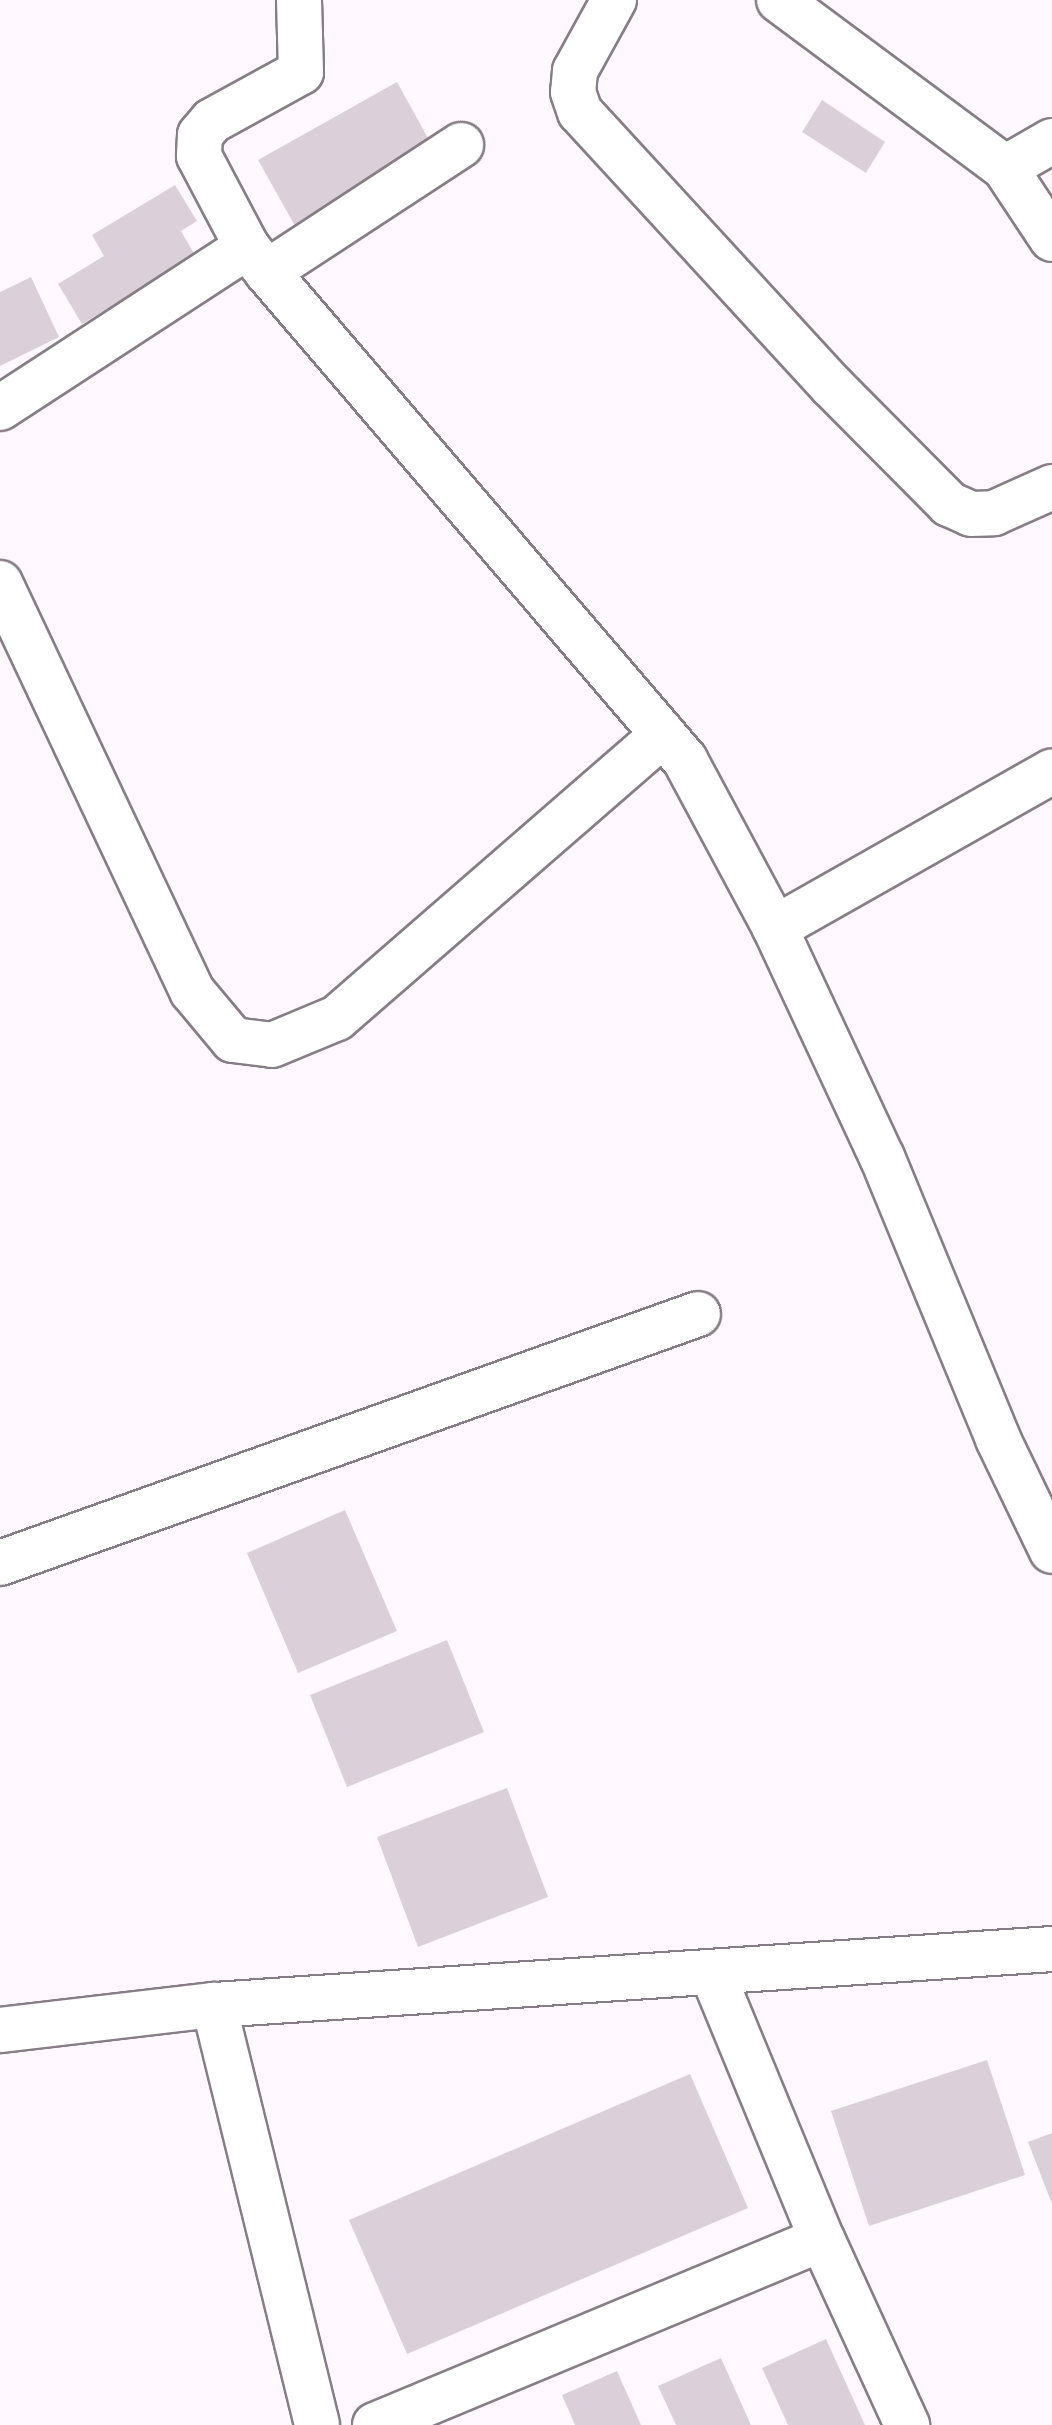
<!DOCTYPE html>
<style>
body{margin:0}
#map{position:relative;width:1052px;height:2425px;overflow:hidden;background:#fff8fe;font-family:"Open Sans",sans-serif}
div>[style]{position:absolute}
.building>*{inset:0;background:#dbd0da}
.roads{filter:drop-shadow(2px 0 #877d86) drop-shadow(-2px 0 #877d86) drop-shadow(0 2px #877d86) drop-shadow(0 -2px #877d86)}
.minor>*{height:44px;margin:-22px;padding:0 22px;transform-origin:22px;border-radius:22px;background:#fff}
span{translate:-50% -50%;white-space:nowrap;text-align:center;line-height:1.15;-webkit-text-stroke:7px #fff;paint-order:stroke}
</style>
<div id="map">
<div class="building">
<i style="clip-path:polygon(397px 82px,438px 156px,299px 233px,258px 160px)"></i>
<i style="clip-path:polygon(822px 100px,885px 142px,866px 173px,802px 132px)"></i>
<i style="clip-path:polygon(175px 185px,197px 221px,181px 231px,195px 255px,82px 324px,58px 284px,104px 256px,92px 235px)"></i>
<i style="clip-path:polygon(31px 277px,59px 337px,0 366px,0 292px)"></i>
<i style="clip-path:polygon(345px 1510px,397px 1631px,298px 1673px,247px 1553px)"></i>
<i style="clip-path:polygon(447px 1640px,484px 1732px,347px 1787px,310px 1695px)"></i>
<i style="clip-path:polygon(507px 1788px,548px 1897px,418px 1947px,377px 1837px)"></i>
<i style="clip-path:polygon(987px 2060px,1025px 2175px,869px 2226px,831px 2111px)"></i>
<i style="clip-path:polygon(690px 2074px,748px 2208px,407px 2354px,349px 2220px)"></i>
<i style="clip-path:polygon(1052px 2133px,1052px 2204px,1028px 2142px)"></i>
<i style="clip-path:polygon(826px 2339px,865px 2425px,788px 2425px,762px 2368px)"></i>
<i style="clip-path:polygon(721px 2358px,751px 2425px,676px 2425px,658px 2386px)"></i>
<i style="clip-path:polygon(617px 2371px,641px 2425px,575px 2425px,562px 2395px)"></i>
</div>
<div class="roads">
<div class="minor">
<i style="left:299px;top:0;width:72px;rotate:88.4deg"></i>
<i style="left:301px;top:72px;width:102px;rotate:151.2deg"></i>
<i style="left:212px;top:121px;width:18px;rotate:131deg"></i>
<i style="left:200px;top:135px;width:21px;rotate:93deg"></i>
<i style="left:199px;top:156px;width:103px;rotate:62.2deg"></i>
<i style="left:247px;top:247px;width:32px;rotate:51deg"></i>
<i style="left:267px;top:272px;width:643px;rotate:49.42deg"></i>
<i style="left:685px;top:760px;width:191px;rotate:61.8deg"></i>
<i style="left:775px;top:928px;width:253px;rotate:65deg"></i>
<i style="left:882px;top:1157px;width:305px;rotate:67.6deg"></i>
<i style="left:998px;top:1439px;width:124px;rotate:64.3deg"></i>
<i style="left:614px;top:0;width:81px;rotate:118.8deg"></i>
<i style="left:575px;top:71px;width:21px;rotate:95deg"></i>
<i style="left:573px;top:92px;width:21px;rotate:71deg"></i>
<i style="left:580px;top:112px;width:371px;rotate:47.4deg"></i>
<i style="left:831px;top:385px;width:168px;rotate:45.2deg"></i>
<i style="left:949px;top:504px;width:24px;rotate:24deg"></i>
<i style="left:971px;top:514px;width:23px;rotate:-2deg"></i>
<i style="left:994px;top:513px;width:64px;rotate:-24.1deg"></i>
<i style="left:779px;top:0;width:282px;rotate:36.6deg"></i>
<i style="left:1005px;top:168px;width:85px;rotate:56.5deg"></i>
<i style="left:1005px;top:168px;width:54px;rotate:-29.9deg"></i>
<i style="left:267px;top:272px;width:232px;rotate:-33.2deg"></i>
<i style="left:0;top:408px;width:295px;rotate:-33.1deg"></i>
<i style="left:0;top:583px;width:451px;rotate:64.8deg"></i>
<i style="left:192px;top:991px;width:64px;rotate:50.1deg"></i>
<i style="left:233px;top:1040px;width:39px;rotate:7deg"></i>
<i style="left:272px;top:1045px;width:70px;rotate:-22.6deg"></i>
<i style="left:337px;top:1018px;width:432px;rotate:-41deg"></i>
<i style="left:775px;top:928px;width:318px;rotate:-29.5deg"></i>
<i style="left:0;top:1563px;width:741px;rotate:-19.63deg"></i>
<i style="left:713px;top:1975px;width:286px;rotate:67.6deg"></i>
<i style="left:822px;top:2239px;width:205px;rotate:65.4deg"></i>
<i style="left:214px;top:2005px;width:432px;rotate:76.2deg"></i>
<i style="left:0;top:2030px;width:215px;rotate:-6.7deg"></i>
<i style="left:214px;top:2005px;width:840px;rotate:-3.82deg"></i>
<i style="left:375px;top:2425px;width:484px;rotate:-22.6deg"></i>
</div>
</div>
</div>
